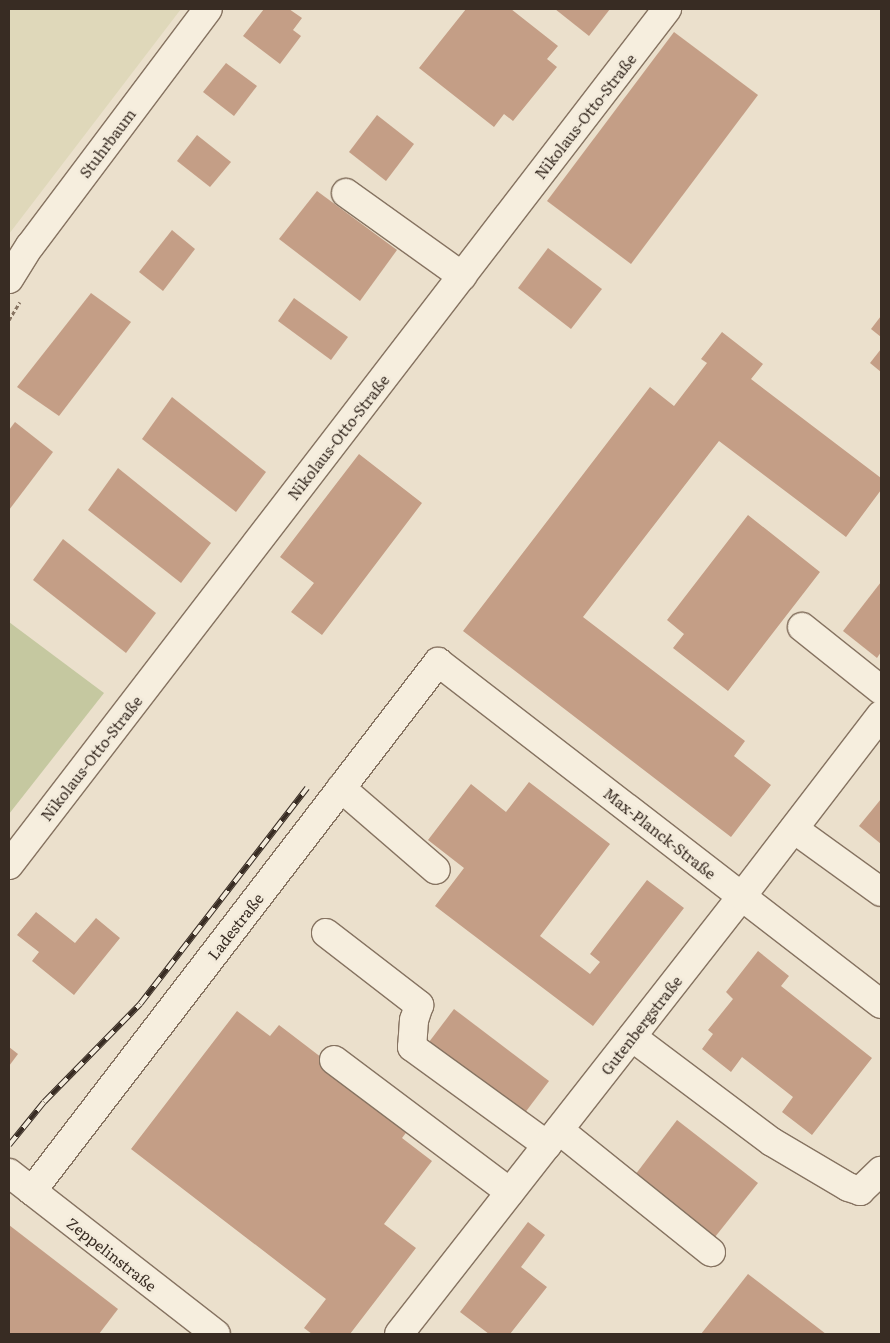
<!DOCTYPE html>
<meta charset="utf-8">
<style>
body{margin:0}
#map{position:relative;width:890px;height:1343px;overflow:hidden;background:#ebe0cc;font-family:Literata,serif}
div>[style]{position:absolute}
.farmland>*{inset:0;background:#dfd8ba}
.green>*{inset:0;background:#c5c8a0}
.building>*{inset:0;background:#c49e86}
.path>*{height:3px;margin-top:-1.5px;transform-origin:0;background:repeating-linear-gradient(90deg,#867361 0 4px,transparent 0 6.5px)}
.roads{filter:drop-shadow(1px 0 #867361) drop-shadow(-1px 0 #867361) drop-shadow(0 1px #867361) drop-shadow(0 -1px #867361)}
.minor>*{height:28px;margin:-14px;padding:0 14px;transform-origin:14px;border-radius:14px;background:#f6eede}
.rail>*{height:5.5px;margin-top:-2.75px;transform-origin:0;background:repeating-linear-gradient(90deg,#f3ebdb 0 11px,#382c23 0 22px);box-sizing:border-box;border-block:1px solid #382c23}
span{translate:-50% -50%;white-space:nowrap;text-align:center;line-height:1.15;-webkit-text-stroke:5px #f3ebdb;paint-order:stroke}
.street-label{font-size:15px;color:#382c23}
.frame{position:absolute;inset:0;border:10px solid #382c23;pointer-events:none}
</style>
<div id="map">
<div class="farmland">
<i style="clip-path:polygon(9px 9px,181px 9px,9px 234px)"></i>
</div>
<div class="green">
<i style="clip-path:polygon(9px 622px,104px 693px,9px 814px)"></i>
</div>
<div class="building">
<i style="clip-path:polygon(264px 9px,289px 9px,302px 18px,293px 30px,301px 36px,280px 64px,243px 36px)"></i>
<i style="clip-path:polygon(466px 9px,511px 9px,558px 46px,547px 59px,557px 67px,513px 121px,504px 114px,494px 127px,419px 68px)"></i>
<i style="clip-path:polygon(555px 9px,610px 9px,589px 36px)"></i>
<i style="clip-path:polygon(674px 32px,758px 95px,631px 264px,547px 201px)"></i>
<i style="clip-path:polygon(226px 63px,257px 86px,234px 116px,203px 92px)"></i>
<i style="clip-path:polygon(377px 115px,414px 144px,386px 181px,349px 152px)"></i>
<i style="clip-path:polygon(197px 135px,231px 162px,210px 187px,177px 161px)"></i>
<i style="clip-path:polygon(317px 191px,397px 250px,360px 301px,279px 239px)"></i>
<i style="clip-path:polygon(172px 230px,195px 249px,163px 291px,139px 272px)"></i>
<i style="clip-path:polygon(548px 248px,602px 289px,571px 329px,518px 288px)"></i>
<i style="clip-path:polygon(91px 293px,131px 322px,59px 416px,17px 387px)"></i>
<i style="clip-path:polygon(294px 298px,348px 337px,331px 360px,278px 321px)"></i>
<i style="clip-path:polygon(881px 316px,881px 337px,871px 329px)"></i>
<i style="clip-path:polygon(722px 332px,763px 364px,751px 379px,881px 478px,881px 490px,846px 537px,719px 441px,583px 617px,745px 741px,734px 756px,771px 785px,731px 837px,463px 631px,650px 387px,674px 406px,707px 363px,701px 359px)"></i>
<i style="clip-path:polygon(881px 349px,881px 372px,870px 363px)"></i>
<i style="clip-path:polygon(172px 397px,266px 472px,236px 512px,142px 439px)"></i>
<i style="clip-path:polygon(15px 422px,53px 452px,9px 510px,9px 430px)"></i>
<i style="clip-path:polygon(359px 454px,422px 503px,322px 635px,291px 612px,314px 583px,280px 557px)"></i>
<i style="clip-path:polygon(118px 468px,211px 543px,181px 583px,88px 510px)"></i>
<i style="clip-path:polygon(748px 515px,820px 572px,728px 691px,673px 648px,684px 634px,667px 620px)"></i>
<i style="clip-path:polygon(63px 539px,156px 613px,126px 653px,33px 580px)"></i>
<i style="clip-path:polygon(881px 582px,881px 652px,877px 658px,843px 631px)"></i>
<i style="clip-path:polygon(529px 782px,610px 844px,540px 936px,590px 974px,600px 962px,590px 954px,647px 880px,684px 908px,593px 1026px,435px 906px,464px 868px,428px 840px,471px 784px,506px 812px)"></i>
<i style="clip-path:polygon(881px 799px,881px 844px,859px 826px)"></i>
<i style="clip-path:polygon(36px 912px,75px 943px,96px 918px,120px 938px,74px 995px,32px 961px,39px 952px,17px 935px)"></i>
<i style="clip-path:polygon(758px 951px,789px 976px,781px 986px,872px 1058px,812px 1135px,782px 1112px,793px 1097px,742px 1057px,731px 1072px,702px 1049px,713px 1034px,708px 1030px,733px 999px,726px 992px)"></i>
<i style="clip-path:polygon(454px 1009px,549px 1081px,524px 1114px,429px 1042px)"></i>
<i style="clip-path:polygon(237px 1011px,270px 1036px,279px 1025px,411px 1126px,402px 1138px,432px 1161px,384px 1224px,416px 1248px,350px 1334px,312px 1334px,304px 1328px,326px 1299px,131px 1149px)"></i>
<i style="clip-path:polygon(9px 1047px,18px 1054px,9px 1066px)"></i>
<i style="clip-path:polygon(677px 1120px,758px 1183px,715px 1237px,635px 1175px)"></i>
<i style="clip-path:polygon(528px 1222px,545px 1235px,521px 1267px,547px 1287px,510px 1334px,489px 1334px,460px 1312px)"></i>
<i style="clip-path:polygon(9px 1225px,118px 1309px,99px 1334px,9px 1334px)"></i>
<i style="clip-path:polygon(748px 1274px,826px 1334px,701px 1334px)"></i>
</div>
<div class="path">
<i style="left:9px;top:320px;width:21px;rotate:-59deg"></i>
</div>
<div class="roads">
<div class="minor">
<i style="left:346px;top:193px;width:143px;rotate:35.6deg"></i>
<i style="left:9px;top:279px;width:39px;rotate:-58deg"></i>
<i style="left:30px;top:246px;width:296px;rotate:-53.1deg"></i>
<i style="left:802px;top:627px;width:101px;rotate:38.6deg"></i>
<i style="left:341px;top:788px;width:125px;rotate:40.8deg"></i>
<i style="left:794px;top:829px;width:107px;rotate:35.9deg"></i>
<i style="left:9px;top:865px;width:1080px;rotate:-52.45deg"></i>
<i style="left:326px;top:933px;width:118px;rotate:37.7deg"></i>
<i style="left:419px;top:1005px;width:16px;rotate:108deg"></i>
<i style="left:414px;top:1020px;width:27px;rotate:94deg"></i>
<i style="left:412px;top:1047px;width:167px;rotate:36deg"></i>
<i style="left:632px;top:1037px;width:175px;rotate:36.9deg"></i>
<i style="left:772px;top:1142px;width:88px;rotate:30.6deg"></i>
<i style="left:848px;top:1187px;width:13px;rotate:18deg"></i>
<i style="left:860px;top:1191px;width:29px;rotate:-44deg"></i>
<i style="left:334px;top:1060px;width:220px;rotate:36.9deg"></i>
<i style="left:559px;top:1130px;width:195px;rotate:38.8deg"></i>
<i style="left:9px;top:1173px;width:262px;rotate:37.9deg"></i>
<i style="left:32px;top:1191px;width:667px;rotate:-52.49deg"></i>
<i style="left:438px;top:662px;width:560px;rotate:37.67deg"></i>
<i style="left:399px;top:1334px;width:556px;rotate:-51.94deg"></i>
<i style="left:742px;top:896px;width:228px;rotate:-52.5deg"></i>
</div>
</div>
<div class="rail">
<i style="left:9px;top:1145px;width:55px;rotate:-50.9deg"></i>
<i style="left:44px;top:1102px;width:137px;rotate:-45.6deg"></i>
<i style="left:140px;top:1004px;width:273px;rotate:-52.3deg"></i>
</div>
<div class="street-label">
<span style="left:585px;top:116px;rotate:-52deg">Nikolaus-Otto-Straße</span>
<span style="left:107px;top:143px;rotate:-53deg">Stuhrbaum</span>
<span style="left:338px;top:437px;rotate:-52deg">Nikolaus-Otto-Straße</span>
<span style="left:91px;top:758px;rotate:-52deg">Nikolaus-Otto-Straße</span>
<span style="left:660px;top:833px;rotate:38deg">Max-Planck-Straße</span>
<span style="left:235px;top:926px;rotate:-52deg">Ladestraße</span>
<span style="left:641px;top:1025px;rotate:-52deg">Gutenbergstraße</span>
<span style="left:112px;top:1254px;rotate:38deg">Zeppelinstraße</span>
</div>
<div class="frame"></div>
</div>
